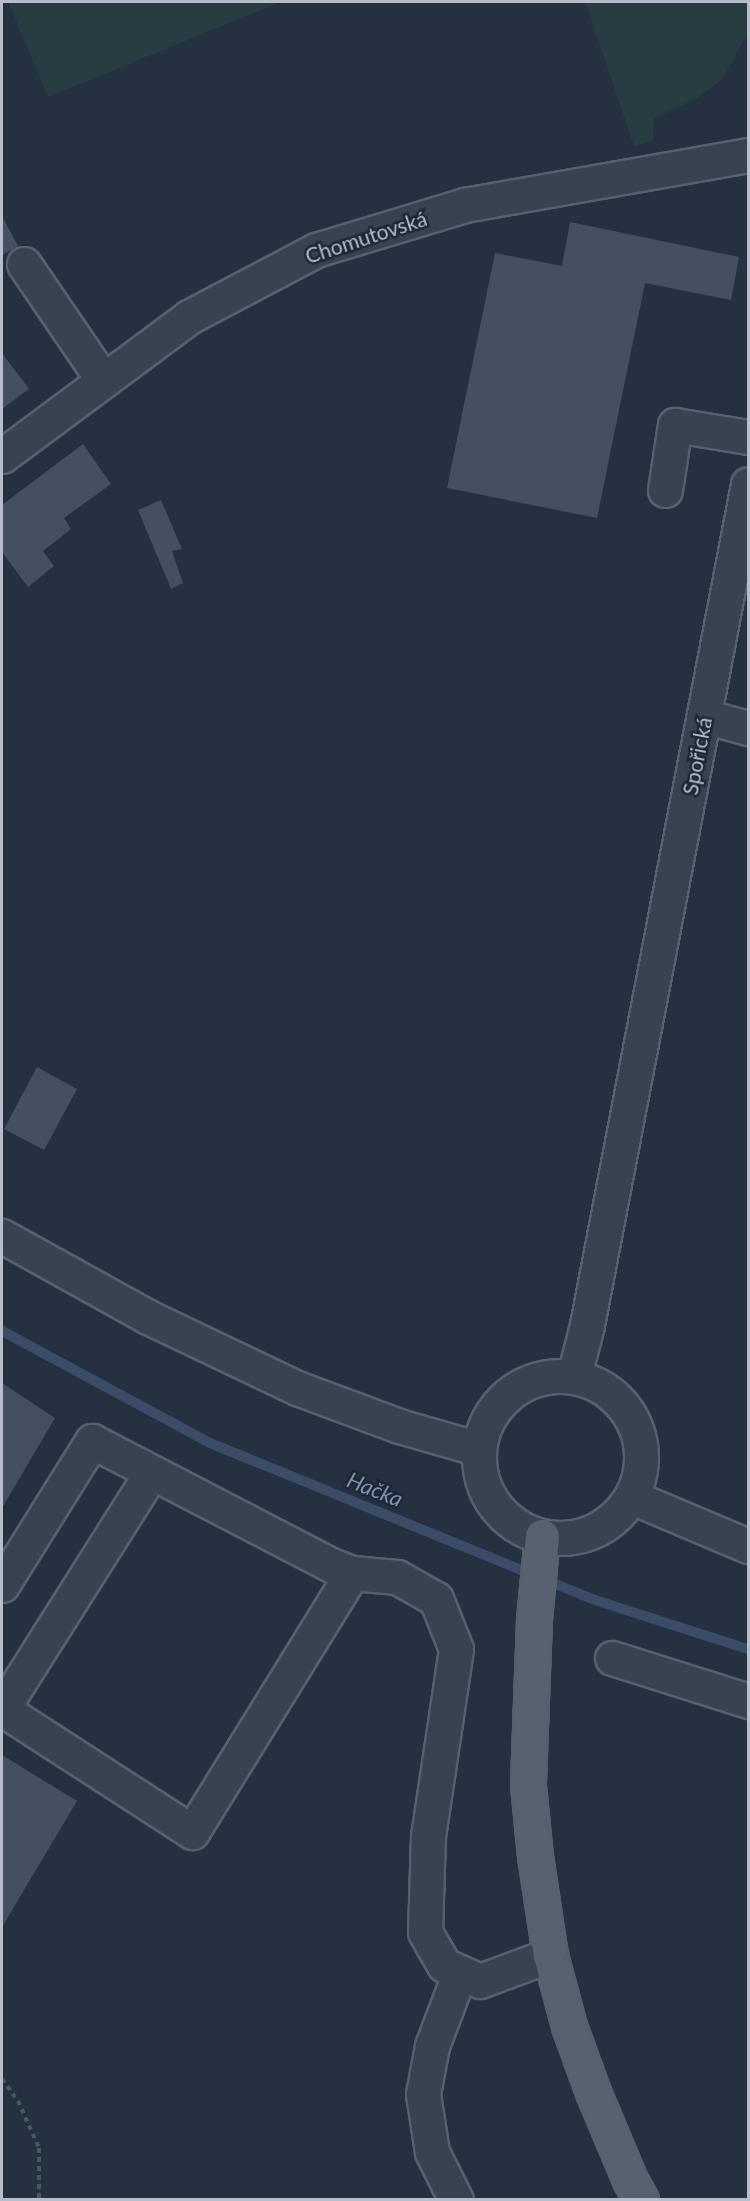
<!DOCTYPE html>
<meta charset="utf-8">
<style>
body{margin:0}
#map{position:relative;width:750px;height:2201px;overflow:hidden;background:#253040;font-family:Lato,sans-serif}
div>[style]{position:absolute}
.green>*{inset:0;background:#273d41}
.stream>*{height:10px;margin:-5px;padding:0 5px;transform-origin:5px;border-radius:5px;background:#3b4c69}
.building>*{inset:0;background:#445062}
.path>*{height:4px;margin-top:-2px;transform-origin:0;background:repeating-linear-gradient(90deg,#455a5e 0 4.5px,transparent 0 9px)}
.roads{filter:drop-shadow(2px 0 #57606e) drop-shadow(-2px 0 #57606e) drop-shadow(0 2px #57606e) drop-shadow(0 -2px #57606e)}
.minor>*{height:33px;margin:-16.5px;padding:0 16.5px;transform-origin:16.5px;border-radius:16.5px;background:#394250}
.minor>.ring{margin:-16.5px;padding:0;box-sizing:content-box;background:none;border:33px solid #394250;border-radius:50%}
.major>*{height:33px;margin:-16.5px;padding:0 16.5px;transform-origin:16.5px;border-radius:16.5px;background:#576170}
span{translate:-50% -50%;white-space:nowrap;text-align:center;line-height:1.15;-webkit-text-stroke:5px #1e2735;paint-order:stroke}
.street-label{font-size:21px;color:#b6bdcb}
.water-label{font-size:22px;color:#7d92b2;font-style:italic}
.frame{position:absolute;inset:0;border:3px solid #b6bdcb;pointer-events:none}
</style>
<div id="map">
<div class="green">
<i style="clip-path:polygon(8px 2px,281px 2px,48px 97px)"></i>
<i style="clip-path:polygon(585px 2px,748px 2px,748px 33px,721px 81px,697px 98px,654px 119px,653px 141px,634px 146px)"></i>
</div>
<div class="stream">
<i style="left:2px;top:1331px;width:236px;rotate:28.3deg"></i>
<i style="left:210px;top:1443px;width:416px;rotate:22.2deg"></i>
<i style="left:595px;top:1600px;width:161px;rotate:17.8deg"></i>
</div>
<div class="building">
<i style="clip-path:polygon(2px 216px,18px 246px,2px 255px)"></i>
<i style="clip-path:polygon(570px 222px,739px 257px,731px 300px,645px 283px,597px 518px,447px 488px,495px 253px,562px 266px)"></i>
<i style="clip-path:polygon(2px 353px,29px 389px,2px 409px)"></i>
<i style="clip-path:polygon(83px 444px,111px 484px,64px 518px,71px 529px,43px 551px,54px 566px,28px 587px,2px 552px,2px 505px)"></i>
<i style="clip-path:polygon(161px 500px,182px 549px,172px 551px,183px 583px,171px 589px,138px 510px)"></i>
<i style="clip-path:polygon(37px 1067px,77px 1089px,44px 1150px,4px 1129px)"></i>
<i style="clip-path:polygon(2px 1383px,55px 1418px,2px 1508px)"></i>
<i style="clip-path:polygon(2px 1755px,77px 1801px,2px 1927px)"></i>
</div>
<div class="path">
<i style="left:2px;top:2079px;width:27px;rotate:54deg"></i>
<i style="left:18px;top:2101px;width:51px;rotate:65.9deg"></i>
<i style="left:39px;top:2148px;width:52px;rotate:90deg"></i>
</div>
<div class="roads">
<div class="minor">
<i style="left:24px;top:264px;width:140px;rotate:55.7deg"></i>
<i style="left:2px;top:456px;width:233px;rotate:-36.6deg"></i>
<i style="left:189px;top:317px;width:144px;rotate:-27.8deg"></i>
<i style="left:316px;top:250px;width:156px;rotate:-16.8deg"></i>
<i style="left:465px;top:205px;width:287px;rotate:-10deg"></i>
<i style="left:665px;top:490px;width:66px;rotate:-81.3deg"></i>
<i style="left:675px;top:425px;width:74px;rotate:9.3deg"></i>
<i style="left:704px;top:716px;width:46px;rotate:15.3deg"></i>
<i style="left:2px;top:1236px;width:167px;rotate:29deg"></i>
<i style="left:148px;top:1317px;width:165px;rotate:25.5deg"></i>
<i style="left:297px;top:1388px;width:109px;rotate:20.4deg"></i>
<i style="left:399px;top:1426px;width:83px;rotate:16deg"></i>
<i class="ring" style="left:479px;top:1376px;width:129px;height:129px"></i>
<i style="left:574px;top:1376px;width:53px;rotate:-75.7deg"></i>
<i style="left:587px;top:1325px;width:856px;rotate:-79.16deg"></i>
<i style="left:632px;top:1497px;width:126px;rotate:22.9deg"></i>
<i style="left:2px;top:1585px;width:170px;rotate:-58deg"></i>
<i style="left:92px;top:1441px;width:269px;rotate:27.4deg"></i>
<i style="left:331px;top:1565px;width:22px;rotate:21deg"></i>
<i style="left:352px;top:1573px;width:45px;rotate:5.1deg"></i>
<i style="left:397px;top:1577px;width:45px;rotate:29.4deg"></i>
<i style="left:436px;top:1599px;width:54px;rotate:68.2deg"></i>
<i style="left:456px;top:1649px;width:189px;rotate:98.5deg"></i>
<i style="left:428px;top:1836px;width:96px;rotate:91.8deg"></i>
<i style="left:425px;top:1932px;width:38px;rotate:60deg"></i>
<i style="left:444px;top:1965px;width:39px;rotate:24deg"></i>
<i style="left:480px;top:1981px;width:75px;rotate:-20.4deg"></i>
<i style="left:612px;top:1658px;width:143px;rotate:17.5deg"></i>
<i style="left:2px;top:1709px;width:226px;rotate:32.9deg"></i>
<i style="left:192px;top:1832px;width:304px;rotate:-58.3deg"></i>
<i style="left:2px;top:1709px;width:279px;rotate:-57.7deg"></i>
<i style="left:456px;top:2200px;width:54px;rotate:-116.6deg"></i>
<i style="left:432px;top:2152px;width:59px;rotate:-98.8deg"></i>
<i style="left:423px;top:2094px;width:49px;rotate:-79.4deg"></i>
<i style="left:432px;top:2046px;width:79px;rotate:-69.3deg"></i>
</div>
<div class="major">
<i style="left:542px;top:1536px;width:83px;rotate:95.5deg"></i>
<i style="left:534px;top:1619px;width:166px;rotate:92.1deg"></i>
<i style="left:528px;top:1785px;width:71px;rotate:84.4deg"></i>
<i style="left:535px;top:1856px;width:100px;rotate:81.4deg"></i>
<i style="left:550px;top:1955px;width:73px;rotate:75deg"></i>
<i style="left:569px;top:2026px;width:70px;rotate:70deg"></i>
<i style="left:593px;top:2092px;width:95px;rotate:67.2deg"></i>
<i style="left:630px;top:2180px;width:23px;rotate:61deg"></i>
</div>
</div>
<div class="street-label">
<span style="left:366px;top:237px;rotate:-18deg">Chomutovská</span>
<span style="left:697px;top:756px;rotate:-79deg">Spořická</span>
</div>
<div class="water-label">
<span style="left:375px;top:1489px;rotate:22deg">Hačka</span>
</div>
<div class="frame"></div>
</div>
